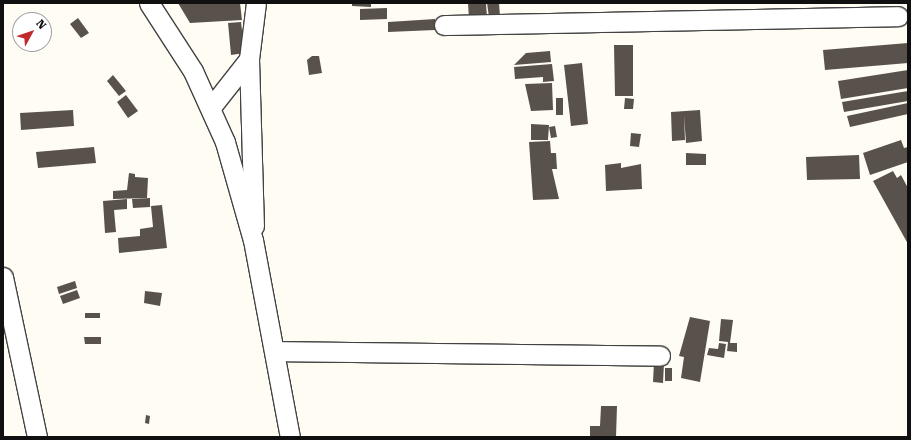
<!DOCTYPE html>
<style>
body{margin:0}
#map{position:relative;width:911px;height:440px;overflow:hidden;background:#fffdf3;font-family:"Roboto Serif",serif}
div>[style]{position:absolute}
.building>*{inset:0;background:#59514c}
.roads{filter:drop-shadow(1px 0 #434343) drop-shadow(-1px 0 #434343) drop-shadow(0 1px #434343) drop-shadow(0 -1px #434343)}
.minor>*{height:19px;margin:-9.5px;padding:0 9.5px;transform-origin:9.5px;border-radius:9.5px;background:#fff}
span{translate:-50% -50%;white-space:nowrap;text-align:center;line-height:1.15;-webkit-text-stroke:4px #fff;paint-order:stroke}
.frame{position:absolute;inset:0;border:4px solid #101010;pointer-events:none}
.north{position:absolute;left:12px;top:12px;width:40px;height:40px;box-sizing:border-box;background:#fff;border:1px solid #9f9f9f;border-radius:50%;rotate:50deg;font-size:11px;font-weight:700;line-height:16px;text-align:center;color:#101010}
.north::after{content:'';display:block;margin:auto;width:14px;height:18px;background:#c0282c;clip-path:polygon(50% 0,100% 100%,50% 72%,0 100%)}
</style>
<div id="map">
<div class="building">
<i style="clip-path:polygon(178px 3px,240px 3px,242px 20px,190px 23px)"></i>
<i style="clip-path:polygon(352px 3px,371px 3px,371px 7px,352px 6px)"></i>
<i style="clip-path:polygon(468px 3px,486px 3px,487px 18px,469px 19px)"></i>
<i style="clip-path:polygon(487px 3px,499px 3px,500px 16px,489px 17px)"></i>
<i style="clip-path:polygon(387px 8px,387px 19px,360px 20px,360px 9px)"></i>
<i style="clip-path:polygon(78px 18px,89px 33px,81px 38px,70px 24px)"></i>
<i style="clip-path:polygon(435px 19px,435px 30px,388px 32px,388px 22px)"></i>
<i style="clip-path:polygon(241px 22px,245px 53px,231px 55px,228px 23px)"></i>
<i style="clip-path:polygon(908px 43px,908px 63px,825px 70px,823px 50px)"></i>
<i style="clip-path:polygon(614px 45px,633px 45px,633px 96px,615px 96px)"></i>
<i style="clip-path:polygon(550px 51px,551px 62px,514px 65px,526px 53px)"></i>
<i style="clip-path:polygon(312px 56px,319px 56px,322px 73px,309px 75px,307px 60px)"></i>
<i style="clip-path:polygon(582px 63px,588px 124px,571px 126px,564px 65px)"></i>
<i style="clip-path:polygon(552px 64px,554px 81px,543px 82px,543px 77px,515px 79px,514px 67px)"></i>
<i style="clip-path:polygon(908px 70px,908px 88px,841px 99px,838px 81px)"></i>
<i style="clip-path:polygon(113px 75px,126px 91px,119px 96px,107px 81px)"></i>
<i style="clip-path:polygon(552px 83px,553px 110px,531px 111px,525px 84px)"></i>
<i style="clip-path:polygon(908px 91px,908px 101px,844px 112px,842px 102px)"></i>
<i style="clip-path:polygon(126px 95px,138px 111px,128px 118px,117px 102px)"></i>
<i style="clip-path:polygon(556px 98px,563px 98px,563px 115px,556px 115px)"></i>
<i style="clip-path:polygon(625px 98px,634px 99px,633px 109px,624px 109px)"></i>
<i style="clip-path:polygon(908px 103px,908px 114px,850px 127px,847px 116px)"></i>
<i style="clip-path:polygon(73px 110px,74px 126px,21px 130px,20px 113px)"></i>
<i style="clip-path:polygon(700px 110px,702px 141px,686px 143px,684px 115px,685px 140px,672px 141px,671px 112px)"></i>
<i style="clip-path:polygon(531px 124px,549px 125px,548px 140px,531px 140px)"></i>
<i style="clip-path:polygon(555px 126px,557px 137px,551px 138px,549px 127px)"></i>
<i style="clip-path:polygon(631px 133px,641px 134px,639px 147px,630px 146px)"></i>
<i style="clip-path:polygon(901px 140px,904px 148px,908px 147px,908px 162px,870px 175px,863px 153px)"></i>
<i style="clip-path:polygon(550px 141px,551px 153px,556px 153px,557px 169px,552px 169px,559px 199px,533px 200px,529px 142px)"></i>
<i style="clip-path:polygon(94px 147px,96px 163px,38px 168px,36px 152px)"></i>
<i style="clip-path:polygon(686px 153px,706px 154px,706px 165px,686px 165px)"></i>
<i style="clip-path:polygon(859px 155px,860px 179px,807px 180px,806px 157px)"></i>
<i style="clip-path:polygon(621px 163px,621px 168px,641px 164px,642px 189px,606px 191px,605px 165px)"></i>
<i style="clip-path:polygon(893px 171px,897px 178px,901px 175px,908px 188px,908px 244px,873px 181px)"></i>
<i style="clip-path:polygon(129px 173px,135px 174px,135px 181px,135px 177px,148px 178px,147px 198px,113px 199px,113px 191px,127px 190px)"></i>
<i style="clip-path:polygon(150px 198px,150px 207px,133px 208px,132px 199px)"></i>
<i style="clip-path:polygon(127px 199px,127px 209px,114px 210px,116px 232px,105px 233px,103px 201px)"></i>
<i style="clip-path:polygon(162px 205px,167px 248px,119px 253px,118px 238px,140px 236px,140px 229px,153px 227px,151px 206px)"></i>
<i style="clip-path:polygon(75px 281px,77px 288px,59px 294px,57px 287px)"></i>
<i style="clip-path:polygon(77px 290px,80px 298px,63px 304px,60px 296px)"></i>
<i style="clip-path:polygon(145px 291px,162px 293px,160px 306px,144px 303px)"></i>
<i style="clip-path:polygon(85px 313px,100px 313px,100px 318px,85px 318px)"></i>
<i style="clip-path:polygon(690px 317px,710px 321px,700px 382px,681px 378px,684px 357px,679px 356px)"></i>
<i style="clip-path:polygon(721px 319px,733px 320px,730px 343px,737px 343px,737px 352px,727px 351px,728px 342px,719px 341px)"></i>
<i style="clip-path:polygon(84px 337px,101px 337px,101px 344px,85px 344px)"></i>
<i style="clip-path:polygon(719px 343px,726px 344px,724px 358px,707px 355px,709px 348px,718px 349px)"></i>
<i style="clip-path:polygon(654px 362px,664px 363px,663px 383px,653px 382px)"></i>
<i style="clip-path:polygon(665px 368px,672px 368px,672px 381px,665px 381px)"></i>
<i style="clip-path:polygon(601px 406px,617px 406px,616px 437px,590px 437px,590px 426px,600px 426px)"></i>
<i style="clip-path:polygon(146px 415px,150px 416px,149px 424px,145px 423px)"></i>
</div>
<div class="roads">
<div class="minor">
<i style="left:149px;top:3px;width:81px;rotate:57.1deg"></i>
<i style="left:193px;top:71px;width:78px;rotate:65.7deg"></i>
<i style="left:225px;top:142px;width:102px;rotate:74.1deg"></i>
<i style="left:253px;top:240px;width:200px;rotate:79.4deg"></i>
<i style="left:444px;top:25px;width:454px;rotate:-1.1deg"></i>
<i style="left:249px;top:59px;width:167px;rotate:88.3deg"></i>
<i style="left:212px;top:106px;width:60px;rotate:-51.8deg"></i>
<i style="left:249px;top:59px;width:56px;rotate:-82.9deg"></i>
<i style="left:3px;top:277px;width:164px;rotate:78deg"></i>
<i style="left:276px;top:351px;width:384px;rotate:0.7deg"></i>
</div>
</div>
<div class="frame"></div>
<div class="north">N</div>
</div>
